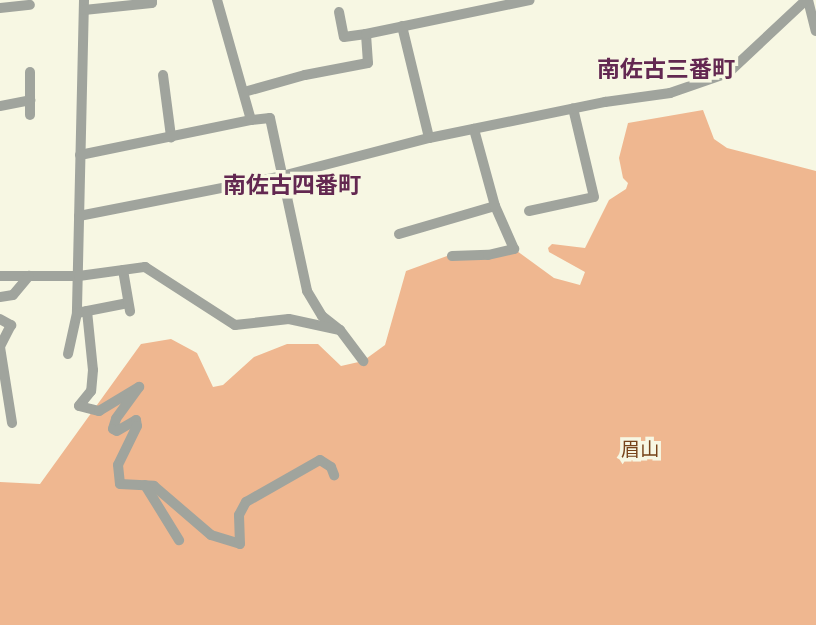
<!DOCTYPE html>
<meta charset="utf-8">
<style>
body{margin:0}
#map{position:relative;width:816px;height:625px;overflow:hidden;background:#f7f7e3;font-family:Figtree,"Noto Sans JP",sans-serif}
div>[style]{position:absolute}
.green>*{inset:0;background:#efb790}
.minor>*{height:10px;margin:-5px;padding:0 5px;transform-origin:5px;border-radius:5px;background:#a0a49d}
span{translate:-50% -50%;white-space:nowrap;text-align:center;line-height:1.15;-webkit-text-stroke:7px #f7f7e3;paint-order:stroke}
.park-label{font-size:19px;color:#76431a}
.quarter-label{font-size:23px;color:#632851;font-weight:700}
</style>
<div id="map">
<div class="green">
<i style="clip-path:polygon(703px 110px,714px 139px,727px 148px,816px 171px,816px 625px,0 625px,0 482px,40px 484px,141px 344px,171px 339px,197px 353px,213px 387px,223px 385px,254px 357px,287px 344px,318px 344px,341px 366px,363px 361px,385px 345px,406px 271px,447px 256px,474px 258px,517px 251px,554px 278px,580px 285px,585px 272px,549px 252px,548px 248px,552px 244px,585px 248px,609px 200px,626px 189px,628px 183px,623px 178px,619px 158px,628px 123px)"></i>
</div>
<div class="minor">
<i style="left:84px;top:0;width:313px;rotate:91.3deg"></i>
<i style="left:77px;top:313px;width:52px;rotate:-11.1deg"></i>
<i style="left:808px;top:0;width:32px;rotate:76deg"></i>
<i style="left:0;top:8px;width:30px;rotate:-6deg"></i>
<i style="left:84px;top:10px;width:68px;rotate:-5.9deg"></i>
<i style="left:152px;top:3px;width:3px;rotate:-90deg"></i>
<i style="left:339px;top:12px;width:25px;rotate:79deg"></i>
<i style="left:344px;top:37px;width:22px;rotate:-8deg"></i>
<i style="left:402px;top:26px;width:115px;rotate:76.4deg"></i>
<i style="left:30px;top:72px;width:43px;rotate:90deg"></i>
<i style="left:163px;top:75px;width:63px;rotate:82.6deg"></i>
<i style="left:244px;top:92px;width:63px;rotate:-15.6deg"></i>
<i style="left:305px;top:75px;width:64px;rotate:-10.8deg"></i>
<i style="left:368px;top:63px;width:29px;rotate:-94deg"></i>
<i style="left:366px;top:34px;width:167px;rotate:-11.7deg"></i>
<i style="left:0;top:106px;width:31px;rotate:-11deg"></i>
<i style="left:251px;top:120px;width:19px;rotate:-6deg"></i>
<i style="left:270px;top:118px;width:177px;rotate:77.9deg"></i>
<i style="left:307px;top:291px;width:29px;rotate:59deg"></i>
<i style="left:322px;top:316px;width:23px;rotate:38deg"></i>
<i style="left:340px;top:330px;width:39px;rotate:53deg"></i>
<i style="left:80px;top:155px;width:175px;rotate:-11.6deg"></i>
<i style="left:251px;top:120px;width:125px;rotate:-105.8deg"></i>
<i style="left:529px;top:211px;width:66px;rotate:-12.2deg"></i>
<i style="left:594px;top:197px;width:91px;rotate:-103.3deg"></i>
<i style="left:79px;top:216px;width:207px;rotate:-11.1deg"></i>
<i style="left:282px;top:176px;width:152px;rotate:-14.5deg"></i>
<i style="left:429px;top:138px;width:180px;rotate:-11.6deg"></i>
<i style="left:605px;top:102px;width:66px;rotate:-7.9deg"></i>
<i style="left:670px;top:93px;width:61px;rotate:-19deg"></i>
<i style="left:728px;top:73px;width:107px;rotate:-43.1deg"></i>
<i style="left:399px;top:234px;width:100px;rotate:-16.3deg"></i>
<i style="left:452px;top:256px;width:36px;rotate:-2deg"></i>
<i style="left:488px;top:255px;width:27px;rotate:-13deg"></i>
<i style="left:514px;top:249px;width:47px;rotate:-113.8deg"></i>
<i style="left:495px;top:206px;width:80px;rotate:-105.3deg"></i>
<i style="left:123px;top:270px;width:42px;rotate:80.3deg"></i>
<i style="left:0;top:276px;width:79px"></i>
<i style="left:79px;top:276px;width:67px;rotate:-7.8deg"></i>
<i style="left:145px;top:267px;width:107px;rotate:32.8deg"></i>
<i style="left:235px;top:325px;width:54px;rotate:-6.3deg"></i>
<i style="left:289px;top:319px;width:52px;rotate:12.2deg"></i>
<i style="left:0;top:297px;width:13px;rotate:-9deg"></i>
<i style="left:13px;top:295px;width:25px;rotate:-50deg"></i>
<i style="left:87px;top:311px;width:59px;rotate:84.2deg"></i>
<i style="left:93px;top:370px;width:21px;rotate:95deg"></i>
<i style="left:91px;top:391px;width:19px;rotate:129deg"></i>
<i style="left:79px;top:406px;width:21px;rotate:14deg"></i>
<i style="left:99px;top:411px;width:47px;rotate:-31deg"></i>
<i style="left:139px;top:387px;width:39px;rotate:126deg"></i>
<i style="left:116px;top:419px;width:10px;rotate:107deg"></i>
<i style="left:113px;top:429px;width:4px;rotate:27deg"></i>
<i style="left:117px;top:431px;width:22px;rotate:-30deg"></i>
<i style="left:136px;top:420px;width:6px;rotate:81deg"></i>
<i style="left:137px;top:426px;width:43px;rotate:116deg"></i>
<i style="left:118px;top:465px;width:19px;rotate:84deg"></i>
<i style="left:120px;top:484px;width:34px;rotate:3deg"></i>
<i style="left:154px;top:486px;width:75px;rotate:40.7deg"></i>
<i style="left:211px;top:535px;width:30px;rotate:17deg"></i>
<i style="left:240px;top:544px;width:29px;rotate:-92deg"></i>
<i style="left:239px;top:515px;width:15px;rotate:-62deg"></i>
<i style="left:246px;top:502px;width:85px;rotate:-29.6deg"></i>
<i style="left:320px;top:460px;width:13px;rotate:32deg"></i>
<i style="left:331px;top:467px;width:9px;rotate:69deg"></i>
<i style="left:0;top:319px;width:13px;rotate:29deg"></i>
<i style="left:11px;top:325px;width:25px;rotate:117deg"></i>
<i style="left:0;top:347px;width:77px;rotate:81deg"></i>
<i style="left:68px;top:354px;width:42px;rotate:-77.6deg"></i>
<i style="left:145px;top:485px;width:65px;rotate:58.3deg"></i>
</div>
<div class="park-label">
<span style="left:640px;top:450px">眉山</span>
</div>
<div class="quarter-label">
<span style="left:666px;top:69px">南佐古三番町</span>
<span style="left:292px;top:185px">南佐古四番町</span>
</div>
</div>
